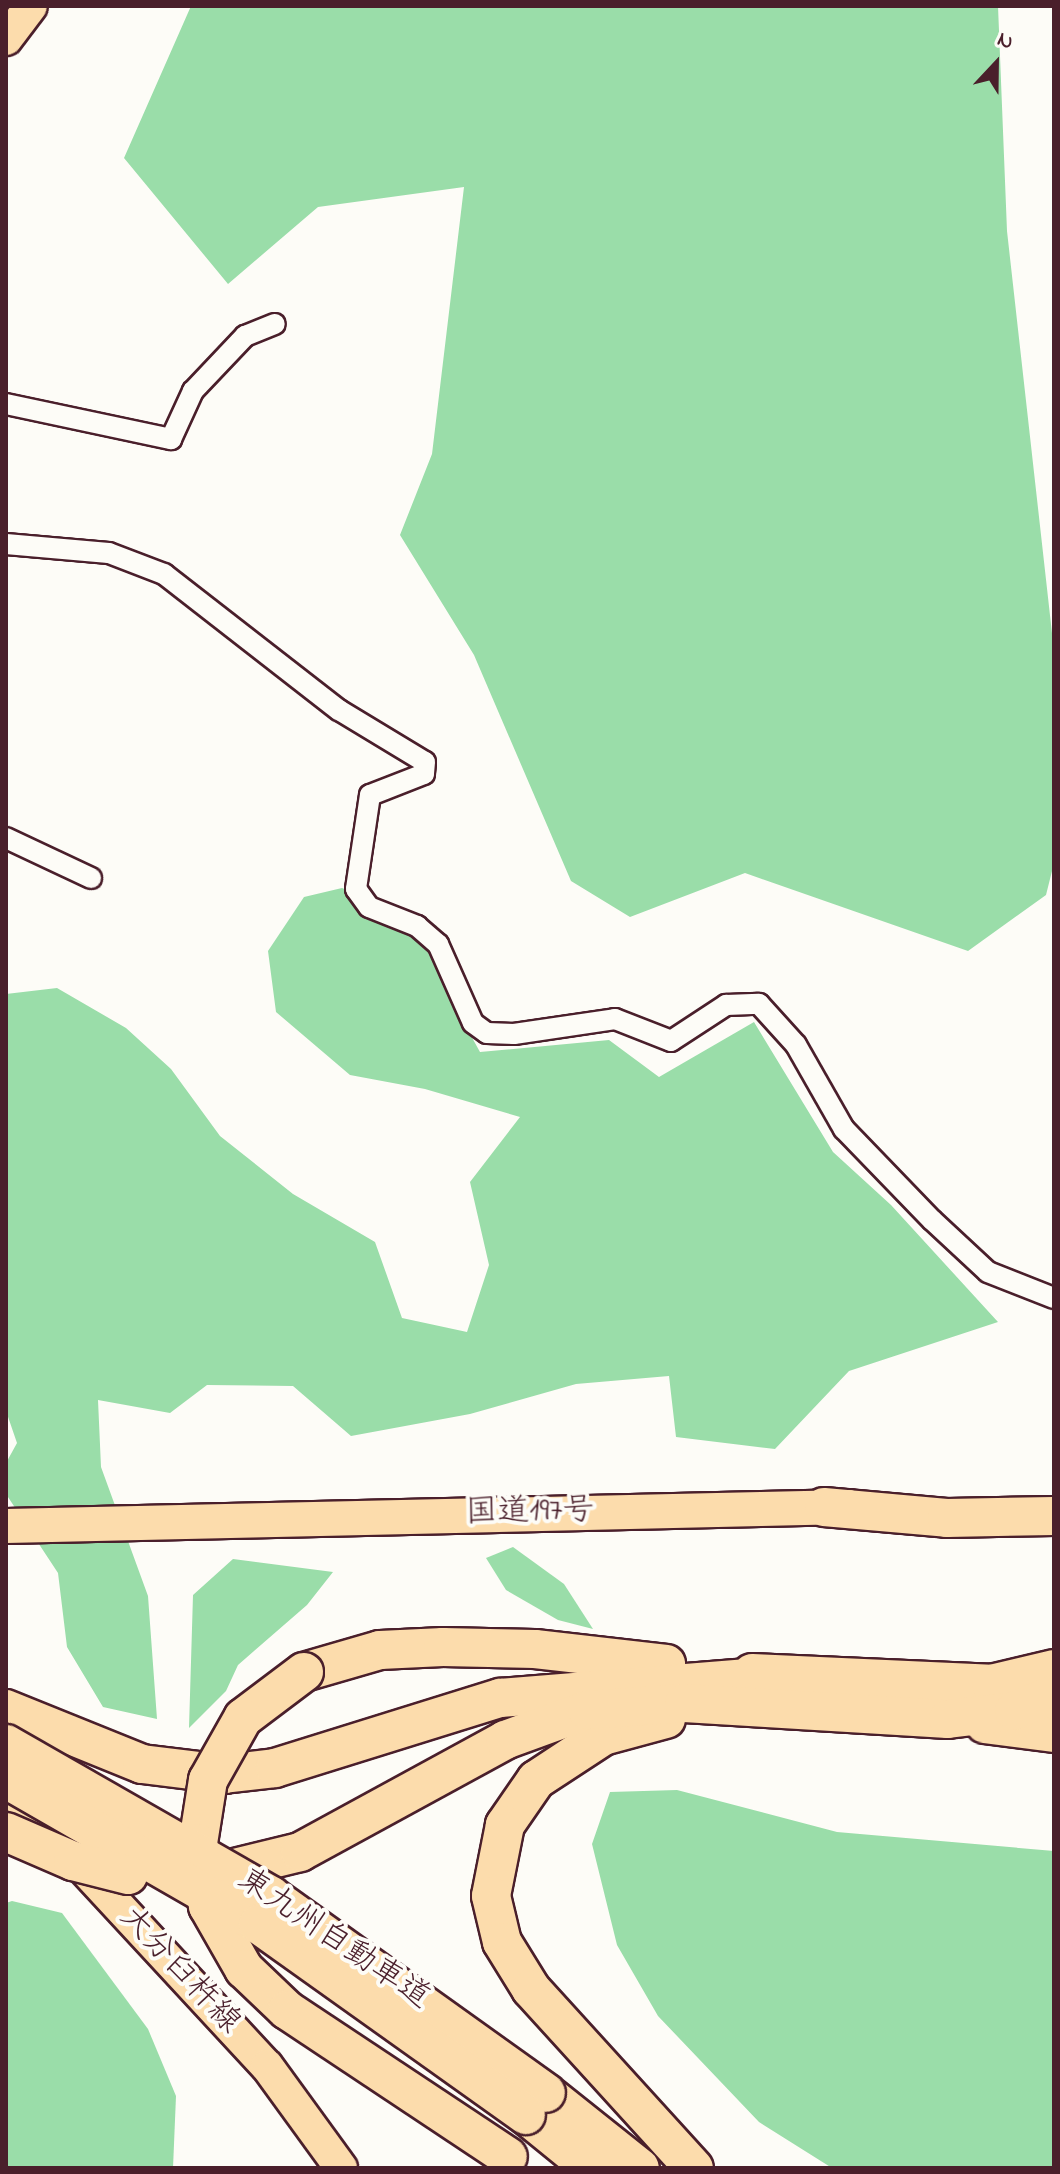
<!DOCTYPE html>
<meta charset="utf-8">
<style>
body{margin:0}
#map{position:relative;width:1060px;height:2174px;overflow:hidden;background:#fdfcf7;font-family:"Indie Flower","Klee One",sans-serif}
div>[style]{position:absolute}
.green>*{inset:0;background:#9adda9}
.roads{filter:drop-shadow(2px 0 #4a1f2b) drop-shadow(-2px 0 #4a1f2b) drop-shadow(0 2px #4a1f2b) drop-shadow(0 -2px #4a1f2b)}
.minor>*{height:20px;margin:-10px;padding:0 10px;transform-origin:10px;border-radius:10px;background:#fdfcf7}
.primary>*{height:32px;margin:-16px;padding:0 16px;transform-origin:16px;border-radius:16px;background:#fcdcac}
.trunk>*{height:34px;margin:-17px;padding:0 17px;transform-origin:17px;border-radius:17px;background:#fcdcac}
.motorway>*{height:38px;margin:-19px;padding:0 19px;transform-origin:19px;border-radius:19px;background:#fcdcac}
.bridges{filter:drop-shadow(2px 0 #4a1f2b) drop-shadow(-2px 0 #4a1f2b) drop-shadow(0 2px #4a1f2b) drop-shadow(0 -2px #4a1f2b)}
.motorway-bridge>*{height:38px;margin:-19px;padding:0 19px;transform-origin:19px;border-radius:19px;background:#fcdcac}
span{translate:-50% -50%;white-space:nowrap;text-align:center;line-height:1.15;-webkit-text-stroke:8px #fdfcf7;paint-order:stroke}
.street-label{font-size:32px;color:#4a1f2b}
.frame{position:absolute;inset:0;border:8px solid #4a1f2b;pointer-events:none}
.north{position:absolute;left:956px;top:24px;width:80px;height:80px;-webkit-text-stroke:6px #fdfcf7;paint-order:stroke;rotate:22deg;font-size:22px;font-weight:700;line-height:32px;text-align:center;color:#4a1f2b}
.north::after{content:'';display:block;margin:auto;width:28px;height:36px;background:#4a1f2b;clip-path:polygon(50% 0,100% 100%,50% 72%,0 100%)}
</style>
<div id="map">
<div class="green">
<i style="clip-path:polygon(191px 6px,998px 6px,1007px 231px,1054px 651px,1054px 863px,1046px 895px,968px 951px,745px 873px,630px 917px,571px 881px,474px 655px,400px 535px,432px 454px,464px 187px,318px 207px,228px 284px,124px 158px)"></i>
<i style="clip-path:polygon(342px 888px,437px 926px,444px 987px,480px 1052px,609px 1040px,659px 1077px,754px 1022px,833px 1152px,891px 1205px,998px 1322px,849px 1371px,775px 1449px,676px 1437px,669px 1376px,576px 1384px,470px 1414px,351px 1436px,293px 1386px,207px 1385px,170px 1413px,98px 1400px,101px 1467px,148px 1596px,157px 1719px,103px 1707px,67px 1647px,58px 1573px,6px 1494px,6px 1463px,17px 1443px,6px 1411px,6px 994px,57px 988px,126px 1028px,171px 1069px,220px 1136px,293px 1194px,375px 1242px,402px 1318px,467px 1332px,489px 1265px,470px 1182px,520px 1117px,425px 1089px,350px 1075px,276px 1012px,268px 951px,304px 897px)"></i>
<i style="clip-path:polygon(513px 1547px,564px 1584px,593px 1629px,558px 1620px,506px 1590px,486px 1558px)"></i>
<i style="clip-path:polygon(233px 1559px,333px 1572px,307px 1605px,238px 1665px,226px 1691px,189px 1728px,193px 1595px)"></i>
<i style="clip-path:polygon(677px 1790px,837px 1832px,1054px 1851px,1054px 2168px,832px 2168px,759px 2122px,658px 2016px,617px 1945px,592px 1844px,610px 1792px)"></i>
<i style="clip-path:polygon(12px 1901px,62px 1913px,148px 2029px,176px 2096px,173px 2168px,6px 2168px,6px 1903px)"></i>
</div>
<div class="roads">
<div class="minor">
<i style="left:6px;top:404px;width:169px;rotate:12deg"></i>
<i style="left:171px;top:439px;width:53px;rotate:-65.4deg"></i>
<i style="left:193px;top:391px;width:76px;rotate:-46.6deg"></i>
<i style="left:245px;top:336px;width:32px;rotate:-22deg"></i>
<i style="left:6px;top:544px;width:103px;rotate:5deg"></i>
<i style="left:109px;top:553px;width:59px;rotate:20.9deg"></i>
<i style="left:164px;top:574px;width:222px;rotate:37.9deg"></i>
<i style="left:339px;top:710px;width:100px;rotate:31.2deg"></i>
<i style="left:425px;top:762px;width:12px;rotate:95deg"></i>
<i style="left:424px;top:774px;width:58px;rotate:158.7deg"></i>
<i style="left:370px;top:795px;width:95px;rotate:98.5deg"></i>
<i style="left:356px;top:889px;width:22px;rotate:54deg"></i>
<i style="left:369px;top:907px;width:52px;rotate:21.6deg"></i>
<i style="left:417px;top:926px;width:28px;rotate:41deg"></i>
<i style="left:438px;top:944px;width:86px;rotate:66.1deg"></i>
<i style="left:473px;top:1023px;width:17px;rotate:36deg"></i>
<i style="left:487px;top:1033px;width:27px;rotate:2deg"></i>
<i style="left:514px;top:1034px;width:102px;rotate:-8.4deg"></i>
<i style="left:615px;top:1019px;width:60px;rotate:21.4deg"></i>
<i style="left:671px;top:1041px;width:66px;rotate:-33.2deg"></i>
<i style="left:726px;top:1005px;width:33px;rotate:-2deg"></i>
<i style="left:759px;top:1004px;width:55px;rotate:47.9deg"></i>
<i style="left:796px;top:1045px;width:97px;rotate:60.3deg"></i>
<i style="left:844px;top:1129px;width:127px;rotate:46deg"></i>
<i style="left:932px;top:1220px;width:76px;rotate:42.9deg"></i>
<i style="left:988px;top:1272px;width:71px;rotate:21.5deg"></i>
<i style="left:6px;top:838px;width:94px;rotate:25.2deg"></i>
</div>
<div class="primary">
<i style="left:6px;top:39px;width:41px;rotate:-52.9deg"></i>
<i style="left:11px;top:1790px;width:376px;rotate:47.2deg"></i>
<i style="left:267px;top:2066px;width:126px;rotate:54deg"></i>
</div>
<div class="trunk">
<i style="left:6px;top:1526px;width:843px;rotate:-1.29deg"></i>
</div>
<div class="motorway">
<i style="left:824px;top:1507px;width:123px;rotate:5.1deg"></i>
<i style="left:947px;top:1518px;width:107px;rotate:-1.1deg"></i>
<i style="left:304px;top:1672px;width:79px;rotate:-16.1deg"></i>
<i style="left:380px;top:1650px;width:63px;rotate:-2.7deg"></i>
<i style="left:443px;top:1647px;width:92px;rotate:1.2deg"></i>
<i style="left:535px;top:1649px;width:132px;rotate:6.5deg"></i>
<i style="left:752px;top:1673px;width:239px;rotate:2.6deg"></i>
<i style="left:991px;top:1684px;width:65px;rotate:-13.4deg"></i>
<i style="left:6px;top:1709px;width:147px;rotate:22deg"></i>
<i style="left:142px;top:1764px;width:83px;rotate:7deg"></i>
<i style="left:224px;top:1774px;width:51px;rotate:-6.7deg"></i>
<i style="left:275px;top:1768px;width:236px;rotate:-17.3deg"></i>
<i style="left:500px;top:1698px;width:277px;rotate:-4.6deg"></i>
<i style="left:666px;top:1719px;width:65px;rotate:164.9deg"></i>
<i style="left:603px;top:1736px;width:80px;rotate:146.7deg"></i>
<i style="left:536px;top:1780px;width:55px;rotate:124.6deg"></i>
<i style="left:505px;top:1825px;width:72px;rotate:101.2deg"></i>
<i style="left:491px;top:1896px;width:47px;rotate:76.6deg"></i>
<i style="left:502px;top:1942px;width:55px;rotate:58.3deg"></i>
<i style="left:531px;top:1989px;width:242px;rotate:47.7deg"></i>
<i style="left:985px;top:1724px;width:70px;rotate:7.4deg"></i>
<i style="left:206px;top:1875px;width:97px;rotate:-13.7deg"></i>
<i style="left:300px;top:1852px;width:234px;rotate:-28.6deg"></i>
<i style="left:505px;top:1740px;width:87px;rotate:-20.1deg"></i>
<i style="left:587px;top:1710px;width:97px;rotate:-4.1deg"></i>
<i style="left:684px;top:1703px;width:264px;rotate:3.5deg"></i>
<i style="left:948px;top:1719px;width:66px;rotate:-6.9deg"></i>
<i style="left:1014px;top:1711px;width:43px;rotate:-23deg"></i>
<i style="left:546px;top:2093px;width:120px;rotate:38.6deg"></i>
<i style="left:526px;top:2115px;width:84px;rotate:39.2deg"></i>
</div>
</div>
<div class="bridges">
<div class="motorway-bridge">
<i style="left:304px;top:1672px;width:76px;rotate:143deg"></i>
<i style="left:243px;top:1718px;width:71px;rotate:119.4deg"></i>
<i style="left:208px;top:1780px;width:64px;rotate:99deg"></i>
<i style="left:198px;top:1843px;width:64px;rotate:81deg"></i>
<i style="left:208px;top:1906px;width:73px;rotate:60.3deg"></i>
<i style="left:244px;top:1969px;width:59px;rotate:43.6deg"></i>
<i style="left:287px;top:2010px;width:265px;rotate:33.6deg"></i>
<i style="left:6px;top:1744px;width:305px;rotate:29.8deg"></i>
<i style="left:271px;top:1896px;width:338px;rotate:35.6deg"></i>
<i style="left:6px;top:1779px;width:291px;rotate:29.9deg"></i>
<i style="left:258px;top:1924px;width:329px;rotate:35.5deg"></i>
<i style="left:6px;top:1832px;width:73px;rotate:23.4deg"></i>
<i style="left:73px;top:1861px;width:57px;rotate:14.3deg"></i>
</div>
</div>
<div class="street-label">
<span style="left:530px;top:1513px;rotate:-1deg">国道197号</span>
<span style="left:333px;top:1940px;rotate:34deg">東九州自動車道</span>
<span style="left:179px;top:1971px;rotate:47deg">大分臼杵線</span>
</div>
<div class="frame"></div>
<div class="north">N</div>
</div>
